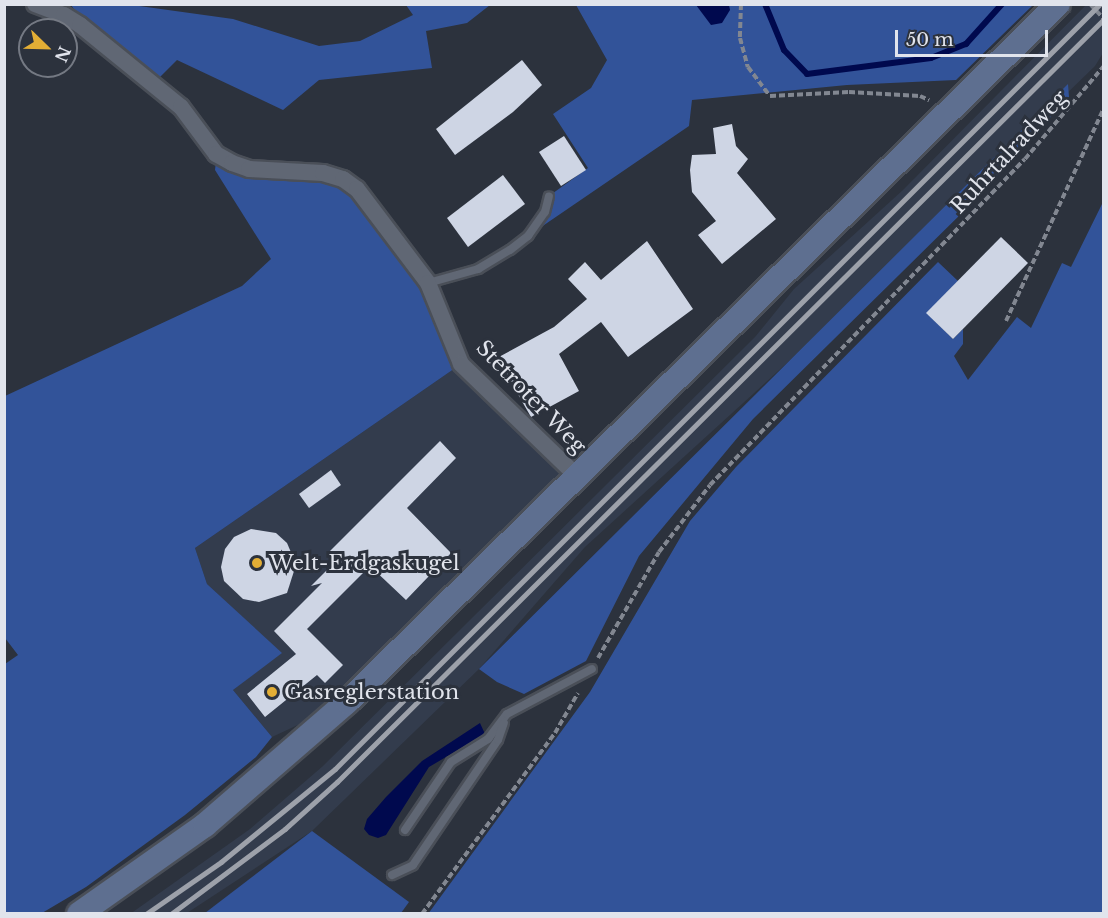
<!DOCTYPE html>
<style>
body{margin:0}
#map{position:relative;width:1108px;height:918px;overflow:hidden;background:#2c323d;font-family:"Libre Baskerville",serif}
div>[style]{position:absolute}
.built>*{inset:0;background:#333c4d}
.green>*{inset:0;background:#325399}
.water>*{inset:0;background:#00094e}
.stream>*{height:6px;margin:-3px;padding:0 3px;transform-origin:3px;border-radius:3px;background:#00094e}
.building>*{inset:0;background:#ced5e4}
.path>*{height:4px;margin-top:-2px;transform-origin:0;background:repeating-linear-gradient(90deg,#828791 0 6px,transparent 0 9px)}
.roads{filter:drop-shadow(2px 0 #4a4f58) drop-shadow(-2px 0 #4a4f58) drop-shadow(0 2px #4a4f58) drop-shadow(0 -2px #4a4f58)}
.lane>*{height:8px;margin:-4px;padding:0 4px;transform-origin:4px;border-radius:4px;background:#606774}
.street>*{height:16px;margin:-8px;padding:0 8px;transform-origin:8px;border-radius:8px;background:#606774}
.secondary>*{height:24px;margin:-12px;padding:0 12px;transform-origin:12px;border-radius:12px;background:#5e6f90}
.rail>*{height:4.5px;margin:-2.25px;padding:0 2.25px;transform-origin:2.25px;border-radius:2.25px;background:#9da1aa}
.dots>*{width:16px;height:16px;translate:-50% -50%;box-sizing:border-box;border:3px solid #2c323d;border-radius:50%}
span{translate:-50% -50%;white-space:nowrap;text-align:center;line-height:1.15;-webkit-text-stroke:6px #2c323d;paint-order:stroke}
.street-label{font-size:21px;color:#e1e4ec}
.poi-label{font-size:21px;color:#e1e4ec}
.left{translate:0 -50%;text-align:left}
.frame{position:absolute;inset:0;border:6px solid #e1e4ec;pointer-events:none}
.north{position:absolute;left:18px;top:18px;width:60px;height:60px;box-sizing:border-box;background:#2c323d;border:2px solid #747983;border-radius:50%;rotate:113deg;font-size:16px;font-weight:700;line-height:24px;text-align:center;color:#e1e4ec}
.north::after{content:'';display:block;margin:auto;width:21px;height:27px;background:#e3ae35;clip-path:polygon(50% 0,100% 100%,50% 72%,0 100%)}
.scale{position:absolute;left:895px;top:30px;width:153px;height:27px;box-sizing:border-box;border:3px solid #e1e4ec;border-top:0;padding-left:8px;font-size:18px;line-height:21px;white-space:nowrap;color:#e1e4ec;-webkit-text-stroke:4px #2c323d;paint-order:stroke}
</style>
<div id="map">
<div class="built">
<i style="clip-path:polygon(1086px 5px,1103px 5px,1103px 53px,1095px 66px,833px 321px,585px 547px,479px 669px,312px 831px,187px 913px,130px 914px,250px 829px,323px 766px,755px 337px,794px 289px,903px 190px)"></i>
<i style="clip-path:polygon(461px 364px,577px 476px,347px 702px,272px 737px,233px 690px,281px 653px,207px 584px,195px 548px)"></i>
</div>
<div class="green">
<i style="clip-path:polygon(71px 5px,132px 5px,233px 19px,319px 46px,360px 41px,413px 15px,406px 5px,490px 5px,467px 23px,426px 31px,432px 68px,319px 80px,283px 110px,177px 60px,156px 81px,82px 20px)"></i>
<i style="clip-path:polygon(576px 5px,1033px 5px,956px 80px,847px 85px,692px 100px,689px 126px,528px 236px,549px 196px,588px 168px,553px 114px,591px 88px,607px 60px)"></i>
<i style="clip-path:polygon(1068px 84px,1069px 97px,970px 205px,753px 419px,639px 556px,586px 661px,524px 694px,497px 682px,479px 669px)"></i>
<i style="clip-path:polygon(216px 161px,342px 184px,428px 283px,461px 364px,195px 548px,207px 584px,282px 653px,233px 690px,272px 737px,256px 757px,185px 815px,86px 887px,42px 913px,5px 913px,5px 664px,18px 655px,5px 638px,5px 396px,242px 286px,271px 259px,215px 170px)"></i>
<i style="clip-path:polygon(1103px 202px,1103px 913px,428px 914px,590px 692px,690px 521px,736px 467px,938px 262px,958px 281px,927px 313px,953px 339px,963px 329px,963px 344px,954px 356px,968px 380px,1017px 317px,1031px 328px,1062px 263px,1071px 267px)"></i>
<i style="clip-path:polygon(312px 831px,409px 902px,401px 913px,205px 913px)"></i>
</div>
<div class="water">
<i style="clip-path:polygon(696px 5px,729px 5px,730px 10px,722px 23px,711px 25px)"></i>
<i style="clip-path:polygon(480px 723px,485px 734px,429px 767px,386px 835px,378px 838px,369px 835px,364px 829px,367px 819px,386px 797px,422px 761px)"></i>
</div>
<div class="stream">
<i style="left:765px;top:4px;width:50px;rotate:67.6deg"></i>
<i style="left:784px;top:50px;width:33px;rotate:46deg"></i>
<i style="left:807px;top:74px;width:125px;rotate:-7.4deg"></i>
<i style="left:931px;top:58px;width:38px;rotate:-22deg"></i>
<i style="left:966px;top:44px;width:54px;rotate:-48deg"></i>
</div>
<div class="building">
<i style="clip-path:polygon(522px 60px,542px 85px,513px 112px,455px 155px,436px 129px)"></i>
<i style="clip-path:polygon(732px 124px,736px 146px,748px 159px,737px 173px,776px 219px,722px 264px,698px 235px,716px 221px,692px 192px,690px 170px,692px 155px,716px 154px,713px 128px)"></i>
<i style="clip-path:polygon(564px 136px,586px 170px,561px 186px,539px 152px)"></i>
<i style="clip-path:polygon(503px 175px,525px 204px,468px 247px,447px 218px)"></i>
<i style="clip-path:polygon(1001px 237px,1028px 263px,953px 339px,926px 313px)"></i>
<i style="clip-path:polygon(647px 241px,693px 309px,628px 357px,601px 322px,559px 354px,579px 391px,531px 417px,497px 358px,554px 327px,587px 299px,568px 279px,585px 262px,601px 280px)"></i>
<i style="clip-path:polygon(440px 441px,456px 458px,407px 508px,451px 553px,406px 600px,370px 566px,307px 629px,343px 665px,325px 683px,317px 675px,265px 717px,247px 694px,296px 654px,274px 631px,322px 583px,311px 586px,337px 560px,329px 552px)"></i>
<i style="clip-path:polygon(331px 470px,341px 485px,309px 508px,299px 494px)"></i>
<i style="clip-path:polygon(251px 529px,276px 533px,287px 543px,293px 557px,294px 571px,287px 593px,259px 602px,243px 599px,224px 581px,221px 567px,225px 549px,234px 537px)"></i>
</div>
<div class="path">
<i style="left:741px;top:4px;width:34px;rotate:92deg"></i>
<i style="left:740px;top:38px;width:30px;rotate:75deg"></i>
<i style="left:748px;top:67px;width:36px;rotate:53deg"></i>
<i style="left:770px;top:96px;width:79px;rotate:-2.9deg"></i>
<i style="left:849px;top:92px;width:71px;rotate:3.2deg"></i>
<i style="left:920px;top:96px;width:10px;rotate:24deg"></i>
<i style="left:1090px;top:4px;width:21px;rotate:47deg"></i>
<i style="left:1006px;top:321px;width:234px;rotate:-65.3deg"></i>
<i style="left:598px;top:658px;width:122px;rotate:-60.1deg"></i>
<i style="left:659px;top:552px;width:84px;rotate:-52.7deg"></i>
<i style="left:710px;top:485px;width:453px;rotate:-46deg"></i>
<i style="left:1025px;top:159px;width:122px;rotate:-49.7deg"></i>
<i style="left:422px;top:914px;width:225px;rotate:-53.7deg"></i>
<i style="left:555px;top:733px;width:46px;rotate:-60.1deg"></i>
</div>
<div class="roads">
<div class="lane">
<i style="left:428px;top:283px;width:52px;rotate:-15.6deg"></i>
<i style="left:478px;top:269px;width:37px;rotate:-31deg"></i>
<i style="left:510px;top:250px;width:23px;rotate:-38deg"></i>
<i style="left:528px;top:236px;width:29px;rotate:-55deg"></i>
<i style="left:545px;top:212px;width:16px;rotate:-76deg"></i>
<i style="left:405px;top:830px;width:82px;rotate:-55.9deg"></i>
<i style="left:451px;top:762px;width:44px;rotate:-31.9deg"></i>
<i style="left:488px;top:739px;width:31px;rotate:-53deg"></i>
<i style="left:507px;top:714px;width:96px;rotate:-27.9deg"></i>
<i style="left:392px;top:875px;width:23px;rotate:-25deg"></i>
<i style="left:413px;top:865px;width:151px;rotate:-55.8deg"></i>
<i style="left:498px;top:740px;width:18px;rotate:-71deg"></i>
</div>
<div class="street">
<i style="left:35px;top:4px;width:31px;rotate:21deg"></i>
<i style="left:64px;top:15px;width:19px;rotate:32deg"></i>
<i style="left:80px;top:25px;width:130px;rotate:39.1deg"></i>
<i style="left:181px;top:107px;width:59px;rotate:53.3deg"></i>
<i style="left:216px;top:154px;width:18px;rotate:29deg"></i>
<i style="left:232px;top:163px;width:18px;rotate:19deg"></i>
<i style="left:249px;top:169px;width:74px;rotate:3.1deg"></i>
<i style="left:323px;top:173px;width:21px;rotate:17deg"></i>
<i style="left:343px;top:179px;width:17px;rotate:36deg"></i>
<i style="left:357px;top:189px;width:118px;rotate:52.9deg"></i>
<i style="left:428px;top:283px;width:87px;rotate:67.8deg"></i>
<i style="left:461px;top:364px;width:161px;rotate:44deg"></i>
</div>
<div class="secondary">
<i style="left:79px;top:914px;width:154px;rotate:-35.2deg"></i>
<i style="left:205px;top:825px;width:188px;rotate:-40.9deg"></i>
<i style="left:347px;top:702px;width:996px;rotate:-44.47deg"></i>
</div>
</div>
<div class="rail">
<i style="left:146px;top:914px;width:91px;rotate:-34.7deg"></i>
<i style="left:221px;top:862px;width:147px;rotate:-39.2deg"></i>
<i style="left:335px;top:769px;width:1082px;rotate:-45deg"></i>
<i style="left:171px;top:914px;width:142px;rotate:-36.7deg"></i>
<i style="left:285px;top:829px;width:70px;rotate:-42.1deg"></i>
<i style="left:337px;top:782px;width:1082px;rotate:-44.85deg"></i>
</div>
<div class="dots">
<i style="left:257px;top:563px;background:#e3ae35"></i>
<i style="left:272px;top:692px;background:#e3ae35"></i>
</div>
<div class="street-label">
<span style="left:1009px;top:152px;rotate:-47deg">Ruhrtalradweg</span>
<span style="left:531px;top:397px;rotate:46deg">Stetroter Weg</span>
</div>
<div class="poi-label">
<span class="left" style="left:269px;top:563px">Welt-Erdgaskugel</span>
<span class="left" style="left:284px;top:692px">Gasreglerstation</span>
</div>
<div class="frame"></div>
<div class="north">N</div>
<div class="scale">50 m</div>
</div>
